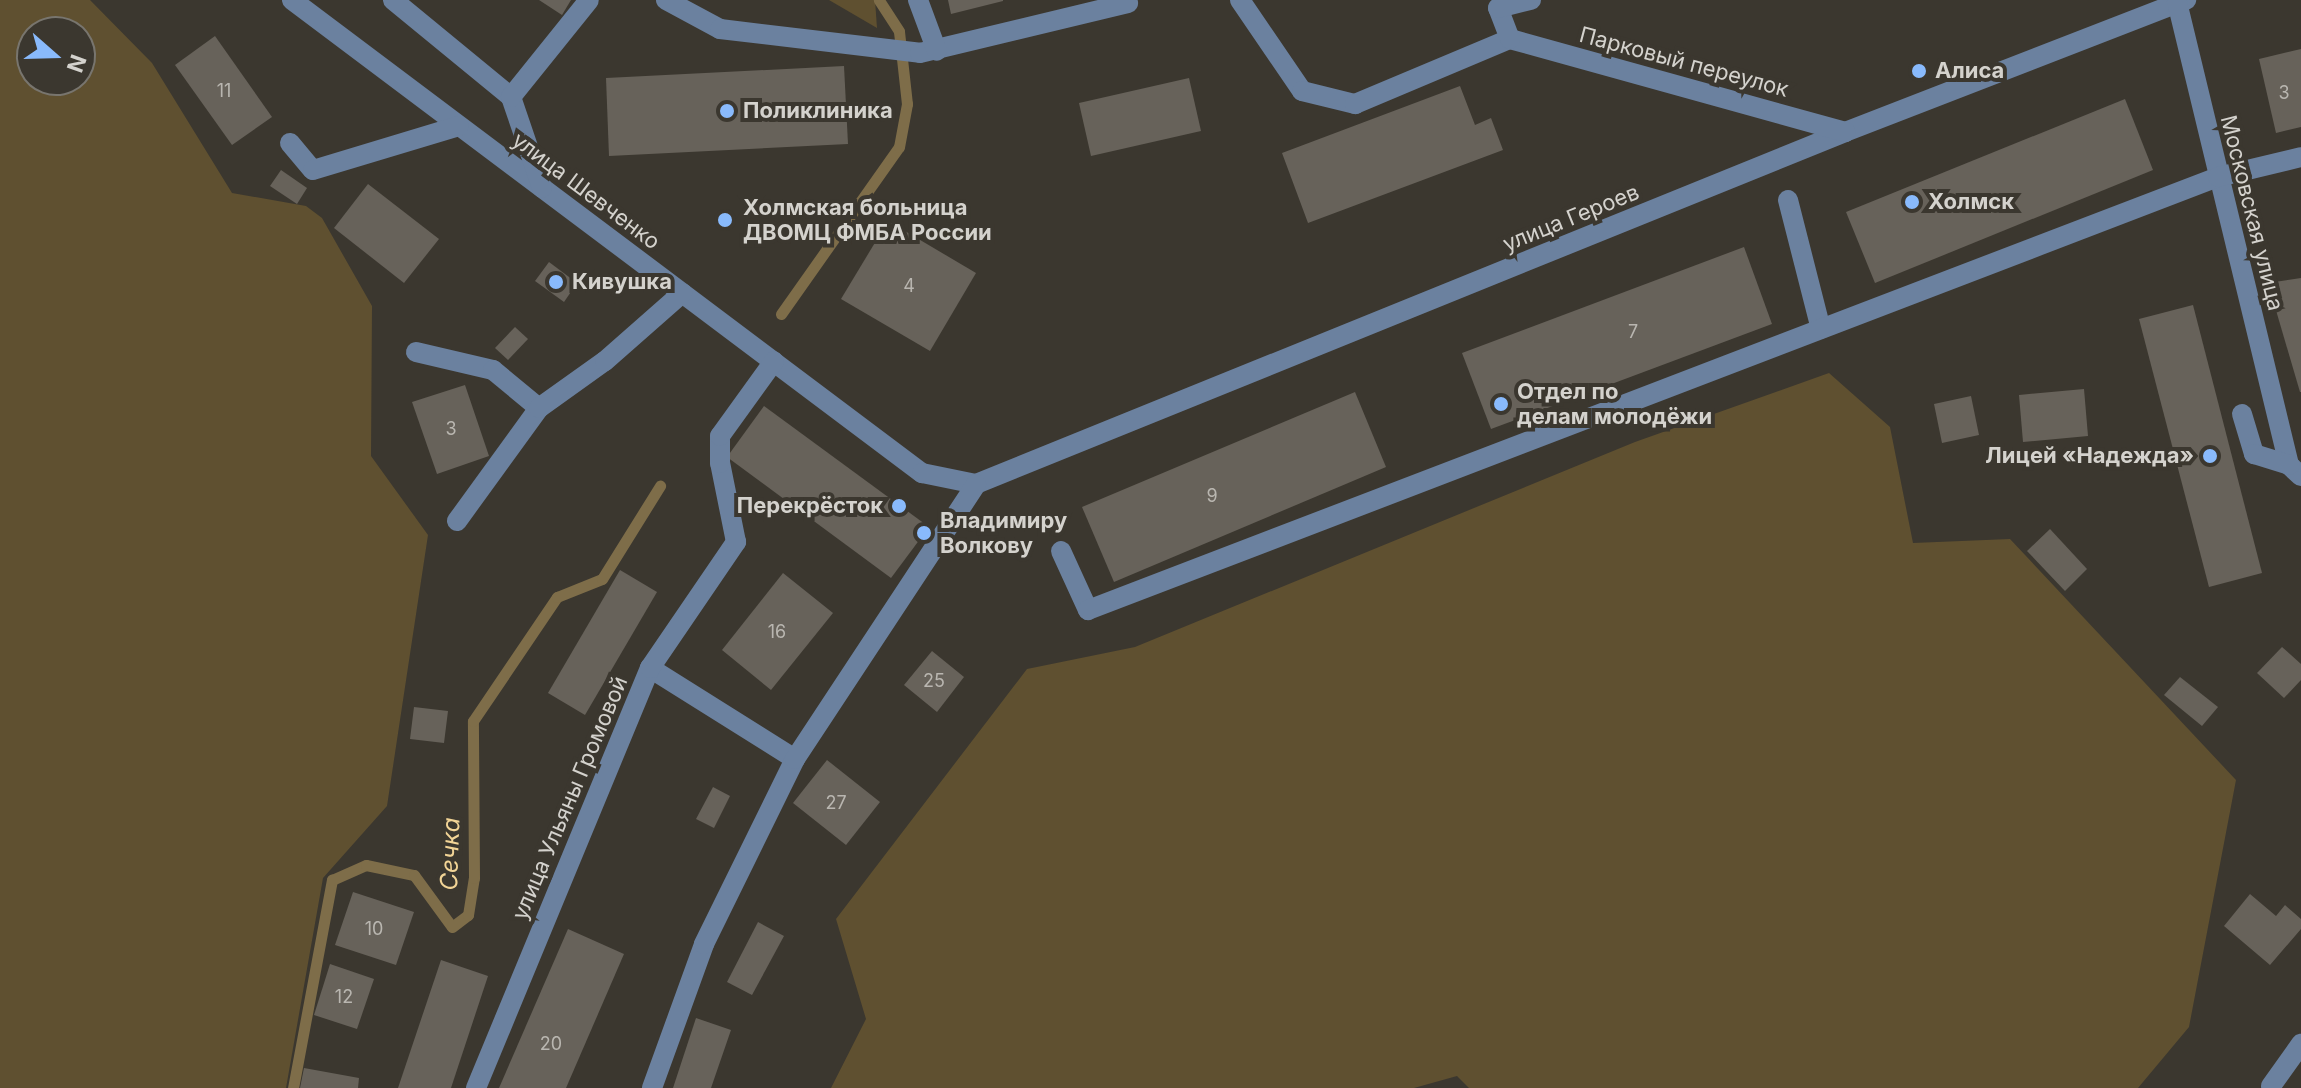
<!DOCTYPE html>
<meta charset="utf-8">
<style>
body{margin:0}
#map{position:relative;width:2301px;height:1088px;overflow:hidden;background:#3b372f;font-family:Inter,sans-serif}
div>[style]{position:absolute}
.green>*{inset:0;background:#5f5030}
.stream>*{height:11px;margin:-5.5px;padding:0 5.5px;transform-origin:5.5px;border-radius:5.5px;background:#7e6d49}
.building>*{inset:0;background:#67625a}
.minor>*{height:20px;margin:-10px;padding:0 10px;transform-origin:10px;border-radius:10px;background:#6b819f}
.dots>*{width:22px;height:22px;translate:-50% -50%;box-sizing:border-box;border:4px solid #3b372f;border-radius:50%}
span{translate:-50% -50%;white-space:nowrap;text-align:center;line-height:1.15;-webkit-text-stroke:8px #3b372f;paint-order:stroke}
.number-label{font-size:18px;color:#b9b6b0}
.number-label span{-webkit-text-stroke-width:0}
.street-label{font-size:22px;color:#d4d2cd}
.poi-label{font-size:22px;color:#d4d2cd;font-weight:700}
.left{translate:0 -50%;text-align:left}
.right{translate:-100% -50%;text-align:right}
.water-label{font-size:24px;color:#f2d496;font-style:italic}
.north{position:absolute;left:16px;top:16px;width:80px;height:80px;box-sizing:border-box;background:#3b372f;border:2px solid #78756e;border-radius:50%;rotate:110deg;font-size:22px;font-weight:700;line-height:32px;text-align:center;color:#d4d2cd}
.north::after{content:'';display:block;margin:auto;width:28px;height:36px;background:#89bafc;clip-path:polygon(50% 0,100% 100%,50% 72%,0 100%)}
</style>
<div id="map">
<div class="green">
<i style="clip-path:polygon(evenodd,0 0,90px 0,152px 63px,232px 193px,306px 206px,322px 218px,372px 306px,371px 456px,428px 535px,387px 806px,323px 878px,286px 1088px,0 1088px,0 0,32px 32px,80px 32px,80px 80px,32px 80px,32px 32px)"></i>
<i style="clip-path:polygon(829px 0,875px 0,877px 28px)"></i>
<i style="clip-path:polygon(1829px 373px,1890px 427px,1913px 543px,2010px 539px,2236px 780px,2189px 1027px,2138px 1088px,1469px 1088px,1457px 1076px,1414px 1088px,831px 1088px,866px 1019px,836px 919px,1027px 669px,1135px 647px,1635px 442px)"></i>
</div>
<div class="stream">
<i style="left:781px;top:314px;width:204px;rotate:-54.8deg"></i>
<i style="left:899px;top:147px;width:44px;rotate:-79.5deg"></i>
<i style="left:907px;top:104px;width:73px;rotate:-96.3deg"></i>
<i style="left:899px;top:31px;width:37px;rotate:-123deg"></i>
<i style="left:293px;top:1088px;width:212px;rotate:-79.4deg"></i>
<i style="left:332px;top:880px;width:37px;rotate:-24deg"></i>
<i style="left:366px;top:865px;width:49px;rotate:11.8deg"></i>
<i style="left:414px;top:875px;width:64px;rotate:53.8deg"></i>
<i style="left:452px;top:927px;width:20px;rotate:-37deg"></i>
<i style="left:468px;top:915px;width:37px;rotate:-81deg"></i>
<i style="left:474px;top:878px;width:157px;rotate:-90.4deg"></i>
<i style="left:473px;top:721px;width:150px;rotate:-55.9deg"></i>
<i style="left:557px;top:597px;width:48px;rotate:-21.8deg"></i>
<i style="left:602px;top:579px;width:110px;rotate:-58.1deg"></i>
</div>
<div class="building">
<i style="clip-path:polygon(539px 0,571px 0,562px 15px)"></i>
<i style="clip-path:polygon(948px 0,1003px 0,1003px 1px,951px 14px)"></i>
<i style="clip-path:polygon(215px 36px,272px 117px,232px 145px,175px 65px)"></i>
<i style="clip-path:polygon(2301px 49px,2301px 127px,2276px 133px,2259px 59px)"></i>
<i style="clip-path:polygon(844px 66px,848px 144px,609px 156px,606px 78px)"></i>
<i style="clip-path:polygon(1189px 78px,1201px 131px,1091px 156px,1079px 103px)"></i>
<i style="clip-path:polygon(1460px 86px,1475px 125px,1491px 118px,1503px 150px,1308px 223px,1282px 153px)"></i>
<i style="clip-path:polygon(2125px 99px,2153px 170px,1875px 283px,1846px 212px)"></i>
<i style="clip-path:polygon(281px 170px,307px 188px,297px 204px,270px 186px)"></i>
<i style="clip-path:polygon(368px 184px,439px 239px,404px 283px,334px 228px)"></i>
<i style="clip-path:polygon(888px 221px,976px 273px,930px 351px,841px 299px)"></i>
<i style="clip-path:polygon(1744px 247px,1772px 324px,1491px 429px,1462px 353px)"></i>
<i style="clip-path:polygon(549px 262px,577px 283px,564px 302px,535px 281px)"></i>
<i style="clip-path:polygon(2301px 278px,2301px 392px,2300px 392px,2268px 283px)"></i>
<i style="clip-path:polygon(2193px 305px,2262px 573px,2209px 587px,2139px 319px)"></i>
<i style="clip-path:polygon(515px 327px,528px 339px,508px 360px,495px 348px)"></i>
<i style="clip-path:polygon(465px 385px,489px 456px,437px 474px,412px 402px)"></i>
<i style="clip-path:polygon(2084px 389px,2088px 436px,2023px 442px,2019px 395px)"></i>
<i style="clip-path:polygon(1355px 392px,1386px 467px,1114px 582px,1082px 507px)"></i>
<i style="clip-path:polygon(1971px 396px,1979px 435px,1942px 443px,1934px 404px)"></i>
<i style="clip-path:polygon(764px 406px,929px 527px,891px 578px,727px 457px)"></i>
<i style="clip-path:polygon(2050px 529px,2087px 569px,2065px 591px,2027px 551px)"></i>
<i style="clip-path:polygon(620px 570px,657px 592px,585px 715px,548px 693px)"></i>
<i style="clip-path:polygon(783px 573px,833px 613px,771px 690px,722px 650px)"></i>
<i style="clip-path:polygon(2282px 647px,2301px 664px,2301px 680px,2284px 698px,2257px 673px)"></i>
<i style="clip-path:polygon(932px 651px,964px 677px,937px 712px,904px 685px)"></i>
<i style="clip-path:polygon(2180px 677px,2218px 707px,2202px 726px,2164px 695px)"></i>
<i style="clip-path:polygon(414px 707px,448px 711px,444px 743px,410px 739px)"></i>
<i style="clip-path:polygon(827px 760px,880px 802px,846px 845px,793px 803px)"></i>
<i style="clip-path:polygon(713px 787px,730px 796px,714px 828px,696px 819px)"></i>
<i style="clip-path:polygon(353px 892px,414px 912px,396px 965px,335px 945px)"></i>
<i style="clip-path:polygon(2250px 894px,2276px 916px,2285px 905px,2301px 919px,2301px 929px,2270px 965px,2224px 926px)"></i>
<i style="clip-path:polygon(758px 922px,784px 936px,752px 995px,727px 982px)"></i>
<i style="clip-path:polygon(568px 929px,624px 954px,566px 1088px,499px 1088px)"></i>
<i style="clip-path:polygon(441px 960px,488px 976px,451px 1088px,398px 1088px)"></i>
<i style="clip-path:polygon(330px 964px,374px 979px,357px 1029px,314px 1015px)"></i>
<i style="clip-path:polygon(696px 1018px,731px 1030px,711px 1088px,673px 1088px)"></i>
<i style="clip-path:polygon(304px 1068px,359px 1078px,358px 1088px,300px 1088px)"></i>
</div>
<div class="minor">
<i style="left:292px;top:0;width:788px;rotate:36.9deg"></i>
<i style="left:922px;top:473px;width:55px;rotate:11.5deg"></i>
<i style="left:976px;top:484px;width:938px;rotate:-22.05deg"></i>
<i style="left:1845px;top:132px;width:366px;rotate:-21.2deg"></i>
<i style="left:393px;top:0;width:153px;rotate:39.4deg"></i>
<i style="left:511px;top:97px;width:96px;rotate:71.2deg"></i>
<i style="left:666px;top:0;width:61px;rotate:28.2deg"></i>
<i style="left:720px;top:29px;width:201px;rotate:6.8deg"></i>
<i style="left:920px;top:53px;width:214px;rotate:-13.5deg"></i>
<i style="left:918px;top:0;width:54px;rotate:69.6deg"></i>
<i style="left:1240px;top:0;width:110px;rotate:55.7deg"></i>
<i style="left:1302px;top:91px;width:55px;rotate:13.8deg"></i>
<i style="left:1355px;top:104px;width:168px;rotate:-22.8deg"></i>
<i style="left:2177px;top:2px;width:476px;rotate:76.4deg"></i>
<i style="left:2289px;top:465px;width:16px;rotate:43deg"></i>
<i style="left:1510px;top:39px;width:348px;rotate:15.5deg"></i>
<i style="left:1510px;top:39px;width:33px;rotate:-111deg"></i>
<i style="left:1498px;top:8px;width:34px;rotate:-14deg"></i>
<i style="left:511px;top:97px;width:124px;rotate:-51.2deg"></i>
<i style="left:290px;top:143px;width:35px;rotate:50deg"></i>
<i style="left:313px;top:170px;width:152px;rotate:-16.8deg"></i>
<i style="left:1788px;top:200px;width:133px;rotate:75.7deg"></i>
<i style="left:416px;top:352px;width:79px;rotate:13.2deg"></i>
<i style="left:493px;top:370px;width:60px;rotate:39.6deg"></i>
<i style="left:2242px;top:414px;width:42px;rotate:73.3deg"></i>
<i style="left:2254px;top:454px;width:37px;rotate:17deg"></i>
<i style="left:457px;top:521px;width:140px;rotate:-54deg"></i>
<i style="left:539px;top:408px;width:81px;rotate:-35.5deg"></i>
<i style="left:605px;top:361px;width:103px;rotate:-41.4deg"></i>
<i style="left:1061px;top:551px;width:65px;rotate:65.4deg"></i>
<i style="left:1088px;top:610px;width:1210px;rotate:-20.97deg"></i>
<i style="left:2218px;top:177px;width:85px;rotate:-13.5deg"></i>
<i style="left:650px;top:668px;width:171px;rotate:32.1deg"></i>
<i style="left:2271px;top:1086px;width:52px;rotate:-54.5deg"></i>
<i style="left:476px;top:1088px;width:455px;rotate:-67.5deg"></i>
<i style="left:650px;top:668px;width:153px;rotate:-55.7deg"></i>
<i style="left:736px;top:542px;width:81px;rotate:-101.4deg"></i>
<i style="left:720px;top:463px;width:27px;rotate:-90deg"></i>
<i style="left:720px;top:436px;width:92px;rotate:-54.2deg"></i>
<i style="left:652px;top:1088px;width:153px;rotate:-70.1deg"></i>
<i style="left:704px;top:944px;width:206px;rotate:-63.8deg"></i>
<i style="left:795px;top:759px;width:329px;rotate:-56.6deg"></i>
</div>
<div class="dots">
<i style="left:1919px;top:71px;background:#89bafc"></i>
<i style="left:727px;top:111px;background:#89bafc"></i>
<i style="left:1912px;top:202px;background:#89bafc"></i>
<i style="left:725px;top:220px;background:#89bafc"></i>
<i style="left:556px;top:282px;background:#89bafc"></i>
<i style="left:1501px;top:404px;background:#89bafc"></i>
<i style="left:2210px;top:456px;background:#89bafc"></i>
<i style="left:899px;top:506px;background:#89bafc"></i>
<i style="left:924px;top:533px;background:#89bafc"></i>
</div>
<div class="number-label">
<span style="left:224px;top:91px">11</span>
<span style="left:2284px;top:93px">3</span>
<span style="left:909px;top:286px">4</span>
<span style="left:1633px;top:332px">7</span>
<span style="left:451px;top:429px">3</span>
<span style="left:1212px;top:496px">9</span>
<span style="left:777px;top:632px">16</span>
<span style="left:934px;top:681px">25</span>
<span style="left:836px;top:803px">27</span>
<span style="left:374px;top:929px">10</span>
<span style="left:344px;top:997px">12</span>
<span style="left:551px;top:1044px">20</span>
</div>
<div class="street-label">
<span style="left:1684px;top:62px;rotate:15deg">Парковый переулок</span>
<span style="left:586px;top:191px;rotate:37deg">улица Шевченко</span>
<span style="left:2252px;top:213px;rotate:76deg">Московская улица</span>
<span style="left:1571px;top:218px;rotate:-22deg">улица Героев</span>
<span style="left:570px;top:798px;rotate:-67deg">улица Ульяны Громовой</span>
</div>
<div class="poi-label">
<span class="left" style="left:1935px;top:71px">Алиса</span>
<span class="left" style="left:743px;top:111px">Поликлиника</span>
<span class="left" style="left:1928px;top:202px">Холмск</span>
<span class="left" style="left:743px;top:220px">Холмская больница<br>ДВОМЦ ФМБА России</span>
<span class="left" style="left:572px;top:282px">Кивушка</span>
<span class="left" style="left:1517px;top:404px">Отдел по<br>делам молодёжи</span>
<span class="right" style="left:2194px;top:456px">Лицей «Надежда»</span>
<span class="right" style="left:883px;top:506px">Перекрёсток</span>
<span class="left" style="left:940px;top:533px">Владимиру<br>Волкову</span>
</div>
<div class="water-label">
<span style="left:450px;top:854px;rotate:-88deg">Сечка</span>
</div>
<div class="north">N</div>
</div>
